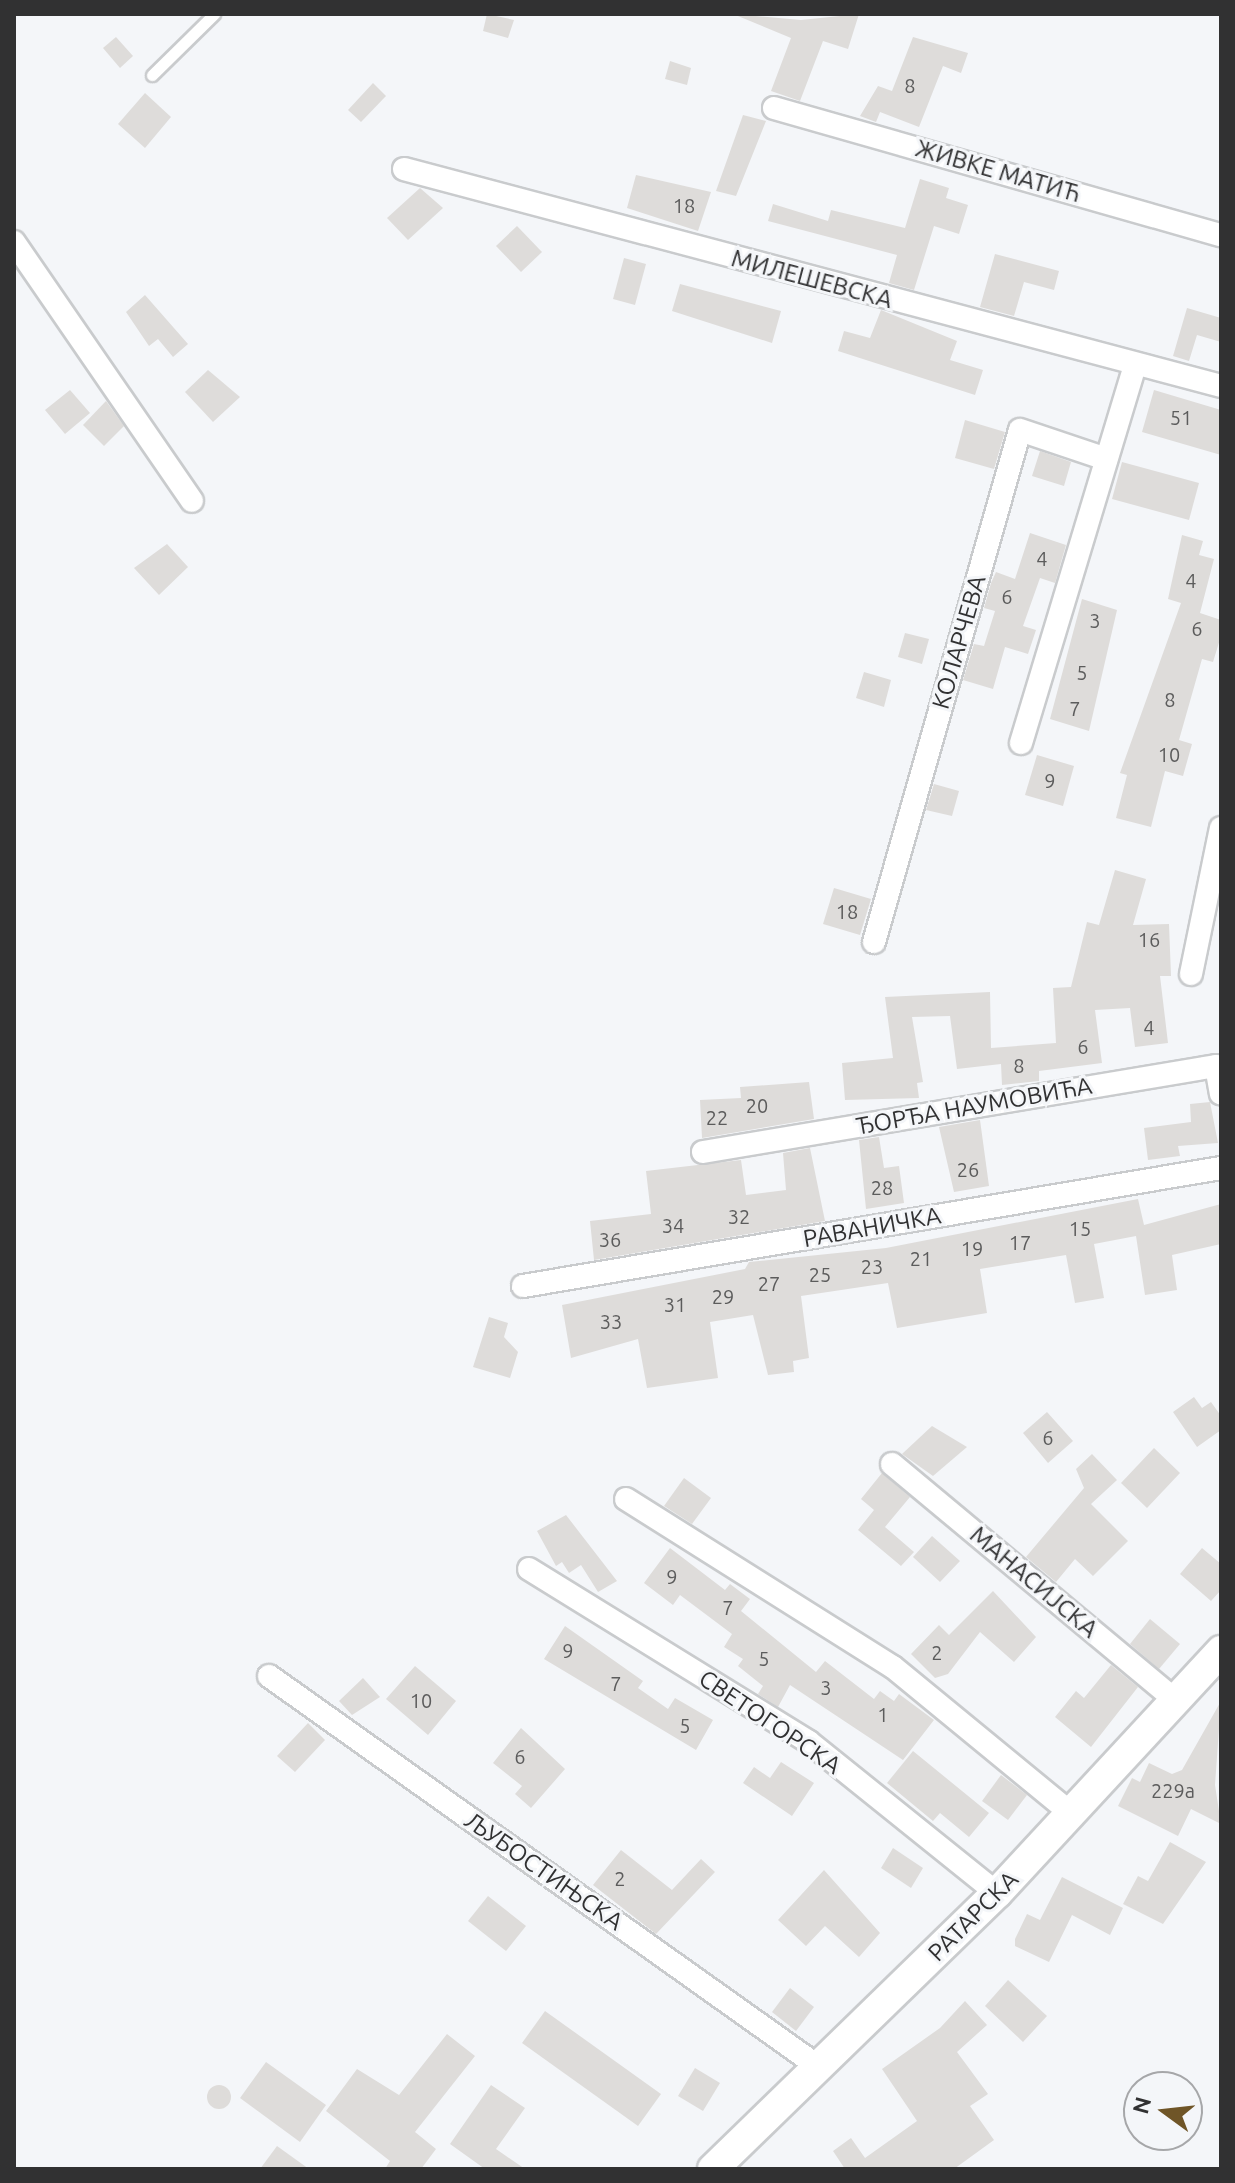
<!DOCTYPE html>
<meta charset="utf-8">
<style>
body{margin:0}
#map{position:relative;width:1235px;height:2183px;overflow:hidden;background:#f4f6f9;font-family:Ubuntu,sans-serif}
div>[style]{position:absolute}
.building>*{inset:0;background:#dedcda}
.round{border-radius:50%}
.roads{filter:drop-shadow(2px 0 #c9cbcd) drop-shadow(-2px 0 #c9cbcd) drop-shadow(0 2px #c9cbcd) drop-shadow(0 -2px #c9cbcd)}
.lane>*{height:11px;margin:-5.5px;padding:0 5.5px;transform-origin:5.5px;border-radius:5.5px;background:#fff}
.street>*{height:22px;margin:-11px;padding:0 11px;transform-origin:11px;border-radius:11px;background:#fff}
.secondary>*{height:30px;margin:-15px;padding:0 15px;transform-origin:15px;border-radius:15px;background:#fff}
span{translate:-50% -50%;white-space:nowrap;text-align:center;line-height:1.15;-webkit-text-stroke:6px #f4f6f9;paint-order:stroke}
.number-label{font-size:20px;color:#5c5c5c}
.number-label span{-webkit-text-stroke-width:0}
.street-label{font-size:24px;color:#313132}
.frame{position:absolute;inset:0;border:16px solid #313132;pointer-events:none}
.north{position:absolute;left:1123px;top:2071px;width:80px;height:80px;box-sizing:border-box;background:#f4f6f9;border:2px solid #a6a7a9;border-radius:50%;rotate:285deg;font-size:22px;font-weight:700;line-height:32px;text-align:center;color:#313132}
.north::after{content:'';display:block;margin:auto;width:28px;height:36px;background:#6f5527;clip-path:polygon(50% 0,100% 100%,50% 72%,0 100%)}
</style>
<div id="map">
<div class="building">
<i style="clip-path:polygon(487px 14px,514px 20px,508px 38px,483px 31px)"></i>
<i style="clip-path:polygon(733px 14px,801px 20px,859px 14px,848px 49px,823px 41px,800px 101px,771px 91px,791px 38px)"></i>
<i style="clip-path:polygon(116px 37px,133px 56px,120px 68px,103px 48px)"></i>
<i style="clip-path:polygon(913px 37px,968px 53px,961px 73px,943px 66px,919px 127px,880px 112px,876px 122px,860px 116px,878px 86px,892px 91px)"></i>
<i style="clip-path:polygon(670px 61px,691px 68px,687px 85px,665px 79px)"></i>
<i style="clip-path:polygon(373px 83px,386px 96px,361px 122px,348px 110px)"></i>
<i style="clip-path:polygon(145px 93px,171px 117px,145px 148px,118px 124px)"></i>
<i style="clip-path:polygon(743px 115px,766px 121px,736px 196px,716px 191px)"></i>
<i style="clip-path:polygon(636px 175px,711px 192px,698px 231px,627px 208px)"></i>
<i style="clip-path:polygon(920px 179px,949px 188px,946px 198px,968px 205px,959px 234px,934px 226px,914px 290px,889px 283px,897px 255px,768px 221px,773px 204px,828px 221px,831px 210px,905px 228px)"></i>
<i style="clip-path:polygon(420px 188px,443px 208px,408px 240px,387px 218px)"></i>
<i style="clip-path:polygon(517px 226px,542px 252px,521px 272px,496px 246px)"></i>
<i style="clip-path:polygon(995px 254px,1059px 271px,1054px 290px,1024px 282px,1014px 316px,980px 307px)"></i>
<i style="clip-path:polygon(624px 258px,646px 264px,635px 305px,613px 299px)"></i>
<i style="clip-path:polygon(680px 284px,781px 311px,772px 343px,672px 311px)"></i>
<i style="clip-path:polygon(145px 295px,188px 344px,173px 357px,158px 339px,149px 346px,126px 312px)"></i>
<i style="clip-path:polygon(1187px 308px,1221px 318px,1221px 342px,1197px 335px,1189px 361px,1173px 356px)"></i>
<i style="clip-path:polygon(881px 310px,957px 341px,950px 360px,983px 370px,975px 395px,838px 351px,844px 331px,870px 338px)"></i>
<i style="clip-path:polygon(208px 370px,240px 397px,213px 422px,185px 392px)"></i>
<i style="clip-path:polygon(70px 390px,90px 413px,65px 434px,45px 410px)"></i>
<i style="clip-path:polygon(1154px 390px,1221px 410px,1221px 455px,1142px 432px)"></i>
<i style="clip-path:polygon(106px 401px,124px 426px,104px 446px,83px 425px)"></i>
<i style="clip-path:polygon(965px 420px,1005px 432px,994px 469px,955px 458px)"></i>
<i style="clip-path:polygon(1040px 451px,1071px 462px,1064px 486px,1032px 476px)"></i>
<i style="clip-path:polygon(1122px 462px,1199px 483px,1189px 520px,1112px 499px)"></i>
<i style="clip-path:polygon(1030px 533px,1066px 545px,1055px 583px,1040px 578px,1023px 626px,1036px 630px,1028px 654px,1005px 647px,993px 689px,963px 680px,974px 644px,984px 646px,995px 611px,984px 608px,991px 583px,996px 572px,1015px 579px)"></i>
<i style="clip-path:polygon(1182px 535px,1203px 541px,1199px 555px,1214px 559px,1200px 613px,1221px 620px,1221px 636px,1213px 662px,1202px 659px,1179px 740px,1192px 744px,1183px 776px,1165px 771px,1151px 827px,1116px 818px,1127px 775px,1120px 773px,1181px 603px,1168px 599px)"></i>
<i style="clip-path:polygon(167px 544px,188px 567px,159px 595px,134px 568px)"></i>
<i style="clip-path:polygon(1082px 599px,1117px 610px,1089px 731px,1050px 719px)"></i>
<i style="clip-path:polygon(905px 633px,929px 639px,922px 664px,898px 657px)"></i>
<i style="clip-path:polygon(864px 672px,891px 680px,884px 707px,856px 698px)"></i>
<i style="clip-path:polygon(1037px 755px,1074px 766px,1063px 806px,1025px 795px)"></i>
<i style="clip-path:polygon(934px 784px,959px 791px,952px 816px,926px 810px)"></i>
<i style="clip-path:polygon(1115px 870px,1146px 879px,1133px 925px,1169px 924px,1171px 976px,1160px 976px,1168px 1043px,1135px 1047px,1130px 1008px,1095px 1010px,1102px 1063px,1039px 1071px,1039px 1081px,1002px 1085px,1001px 1064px,957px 1069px,950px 1016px,912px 1017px,923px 1082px,917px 1083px,919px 1098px,845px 1100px,842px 1063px,893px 1058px,885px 997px,990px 992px,991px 1048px,1056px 1043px,1053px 988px,1071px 987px,1087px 922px,1099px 925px)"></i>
<i style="clip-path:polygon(834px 888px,871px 899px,860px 935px,823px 924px)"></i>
<i style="clip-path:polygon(809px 1082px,814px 1119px,702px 1138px,700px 1100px,741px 1098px,740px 1087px)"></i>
<i style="clip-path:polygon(1210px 1102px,1218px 1143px,1178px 1146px,1180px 1156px,1148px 1160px,1144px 1128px,1191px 1122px,1190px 1104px)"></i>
<i style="clip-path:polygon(980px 1120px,989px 1186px,954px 1192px,939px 1127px)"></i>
<i style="clip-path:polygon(879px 1137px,884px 1168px,899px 1166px,904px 1203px,866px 1209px,859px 1140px)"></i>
<i style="clip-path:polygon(810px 1148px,825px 1221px,594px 1260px,590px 1221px,651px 1214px,646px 1171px,741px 1160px,746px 1195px,786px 1190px,783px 1153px)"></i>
<i style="clip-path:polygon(1138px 1199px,1144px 1225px,1221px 1204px,1221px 1244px,1172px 1255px,1177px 1290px,1145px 1295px,1136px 1236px,1094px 1244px,1104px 1298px,1075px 1303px,1066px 1255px,980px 1269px,987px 1313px,897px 1328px,888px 1283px,801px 1296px,809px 1358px,793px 1361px,794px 1372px,768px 1375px,753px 1315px,710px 1322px,718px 1378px,647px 1388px,638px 1339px,571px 1358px,562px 1305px,745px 1269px,749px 1262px,886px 1248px)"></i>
<i style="clip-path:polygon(489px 1317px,508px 1323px,504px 1337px,518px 1352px,510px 1378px,473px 1367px)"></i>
<i style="clip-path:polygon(1194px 1397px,1202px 1408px,1211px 1402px,1221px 1416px,1221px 1430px,1197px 1447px,1173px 1412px)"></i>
<i style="clip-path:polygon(1047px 1412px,1073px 1441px,1048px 1463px,1023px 1433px)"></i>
<i style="clip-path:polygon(932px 1426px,967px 1447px,933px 1476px,902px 1454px)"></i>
<i style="clip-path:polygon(1154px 1448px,1180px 1473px,1147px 1508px,1121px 1483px)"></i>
<i style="clip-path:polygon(1092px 1454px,1117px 1480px,1091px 1504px,1128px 1541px,1093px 1576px,1075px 1559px,1056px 1582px,1026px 1557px,1084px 1488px,1076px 1469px)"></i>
<i style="clip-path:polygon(882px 1473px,910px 1497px,885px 1527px,914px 1552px,901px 1566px,858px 1530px,874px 1510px,861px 1499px)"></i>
<i style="clip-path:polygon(684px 1478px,711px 1498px,692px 1524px,664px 1506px)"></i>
<i style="clip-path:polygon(566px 1515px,617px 1581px,598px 1592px,581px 1565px,569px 1573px,562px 1562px,556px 1566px,537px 1531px)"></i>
<i style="clip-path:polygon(932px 1536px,960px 1561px,940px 1582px,913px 1557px)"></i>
<i style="clip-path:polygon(670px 1548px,725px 1590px,730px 1584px,750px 1599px,741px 1611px,816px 1672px,825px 1661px,874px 1699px,880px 1691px,894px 1701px,899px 1694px,934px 1720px,903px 1760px,790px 1685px,778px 1707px,758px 1694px,763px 1686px,738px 1666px,743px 1659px,724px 1647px,732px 1634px,680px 1595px,673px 1605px,644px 1583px)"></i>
<i style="clip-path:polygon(1202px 1548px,1221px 1564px,1221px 1590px,1211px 1601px,1180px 1574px)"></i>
<i style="clip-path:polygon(993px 1591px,1036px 1637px,1014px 1662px,980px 1632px,948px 1674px,935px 1678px,911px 1654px,939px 1625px,949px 1635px)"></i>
<i style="clip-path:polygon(1150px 1619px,1180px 1644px,1159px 1669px,1130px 1644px)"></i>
<i style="clip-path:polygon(565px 1626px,643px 1681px,638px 1688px,668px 1709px,675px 1698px,713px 1720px,696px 1750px,544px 1659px)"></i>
<i style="clip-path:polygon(1111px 1665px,1138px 1687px,1091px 1747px,1055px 1717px,1076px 1691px,1084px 1698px)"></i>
<i style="clip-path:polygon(415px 1666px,456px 1701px,428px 1735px,386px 1699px)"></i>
<i style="clip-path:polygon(363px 1678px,380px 1697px,352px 1715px,339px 1701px)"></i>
<i style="clip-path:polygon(1221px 1701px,1215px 1785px,1221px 1824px,1191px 1809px,1178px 1836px,1118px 1806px,1132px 1778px,1140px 1782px,1149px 1763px,1172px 1774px,1182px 1770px)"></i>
<i style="clip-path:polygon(308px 1723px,325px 1740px,295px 1772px,277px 1756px)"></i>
<i style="clip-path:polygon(521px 1728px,565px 1769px,531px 1808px,515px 1794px,522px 1786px,493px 1763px)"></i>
<i style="clip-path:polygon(913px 1751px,989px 1813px,969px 1837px,940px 1813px,933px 1821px,887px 1783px)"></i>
<i style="clip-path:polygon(781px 1762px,814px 1783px,792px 1816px,743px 1783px,754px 1767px,770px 1778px)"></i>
<i style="clip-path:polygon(1001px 1775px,1027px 1795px,1008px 1820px,982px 1801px)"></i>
<i style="clip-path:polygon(1170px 1842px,1206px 1862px,1163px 1924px,1123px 1904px,1138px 1876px,1148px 1881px)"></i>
<i style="clip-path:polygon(893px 1848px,923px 1868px,911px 1888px,881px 1868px)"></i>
<i style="clip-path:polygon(621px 1850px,672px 1890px,701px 1859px,715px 1872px,656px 1934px,593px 1885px)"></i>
<i style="clip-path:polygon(824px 1870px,880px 1933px,859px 1957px,825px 1926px,806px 1946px,778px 1920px)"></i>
<i style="clip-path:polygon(1062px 1877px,1123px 1908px,1110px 1935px,1072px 1915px,1049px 1962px,1015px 1946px,1015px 1939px,1027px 1914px,1040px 1920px)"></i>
<i style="clip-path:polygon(488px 1896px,526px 1926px,506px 1951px,468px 1921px)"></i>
<i style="clip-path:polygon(1008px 1980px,1047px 2016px,1023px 2042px,985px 2006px)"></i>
<i style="clip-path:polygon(790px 1988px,814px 2007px,796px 2031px,772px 2012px)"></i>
<i style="clip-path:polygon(965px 2001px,987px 2025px,957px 2052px,988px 2094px,970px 2106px,994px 2140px,954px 2169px,845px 2169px,833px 2151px,851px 2138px,865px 2158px,917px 2121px,882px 2069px,940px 2028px)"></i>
<i style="clip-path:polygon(545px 2011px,661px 2094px,638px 2126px,522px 2043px)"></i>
<i style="clip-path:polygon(447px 2034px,475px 2056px,415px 2132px,436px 2149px,421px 2169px,385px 2169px,390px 2161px,326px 2111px,357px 2069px,399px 2095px)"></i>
<i style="clip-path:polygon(266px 2062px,326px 2105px,300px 2142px,240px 2098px)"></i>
<i style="clip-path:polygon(695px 2068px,720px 2083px,703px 2111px,678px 2096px)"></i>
<i class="round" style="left:207px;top:2085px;width:24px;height:24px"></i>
<i style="clip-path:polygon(491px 2085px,525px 2108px,496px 2149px,525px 2169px,485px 2169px,450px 2144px)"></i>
<i style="clip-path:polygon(277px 2146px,309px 2169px,260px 2169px)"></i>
</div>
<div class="roads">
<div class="lane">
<i style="left:152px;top:75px;width:87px;rotate:-44.5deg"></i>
</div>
<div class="street">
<i style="left:774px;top:108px;width:465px;rotate:15.9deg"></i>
<i style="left:404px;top:169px;width:845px;rotate:14.87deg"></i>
<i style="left:14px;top:242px;width:314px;rotate:55.5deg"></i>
<i style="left:1021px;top:743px;width:394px;rotate:-73.2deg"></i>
<i style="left:874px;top:942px;width:532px;rotate:-74.08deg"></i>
<i style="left:1020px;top:430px;width:91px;rotate:18.6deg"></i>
<i style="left:1191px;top:974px;width:149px;rotate:-78.4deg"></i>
<i style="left:703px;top:1152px;width:520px;rotate:-9.52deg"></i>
<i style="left:1216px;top:1066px;width:28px;rotate:80deg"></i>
<i style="left:523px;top:1286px;width:708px;rotate:-9.6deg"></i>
<i style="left:892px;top:1464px;width:368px;rotate:39.8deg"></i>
<i style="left:626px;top:1499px;width:315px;rotate:32.2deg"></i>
<i style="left:893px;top:1667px;width:230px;rotate:39.4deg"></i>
<i style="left:529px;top:1569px;width:329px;rotate:31.7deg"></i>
<i style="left:809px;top:1742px;width:241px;rotate:38.8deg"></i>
<i style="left:269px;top:1676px;width:675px;rotate:35.41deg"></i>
</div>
<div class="secondary">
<i style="left:713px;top:2169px;width:396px;rotate:-44.2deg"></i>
<i style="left:997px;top:1893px;width:330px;rotate:-47.2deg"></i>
</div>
</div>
<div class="number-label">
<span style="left:910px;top:85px">8</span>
<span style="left:684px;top:205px">18</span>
<span style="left:1181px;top:417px">51</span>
<span style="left:1042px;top:558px">4</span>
<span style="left:1191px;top:580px">4</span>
<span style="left:1007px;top:596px">6</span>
<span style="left:1095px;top:620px">3</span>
<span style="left:1197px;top:628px">6</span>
<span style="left:1082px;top:672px">5</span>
<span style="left:1170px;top:699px">8</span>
<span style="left:1075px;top:708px">7</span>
<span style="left:1169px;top:754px">10</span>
<span style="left:1050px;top:780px">9</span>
<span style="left:847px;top:911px">18</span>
<span style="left:1149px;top:939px">16</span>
<span style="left:1149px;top:1027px">4</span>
<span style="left:1083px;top:1046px">6</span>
<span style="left:1019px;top:1065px">8</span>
<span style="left:757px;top:1105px">20</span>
<span style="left:717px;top:1117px">22</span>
<span style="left:968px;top:1169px">26</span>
<span style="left:882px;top:1187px">28</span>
<span style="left:739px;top:1216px">32</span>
<span style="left:673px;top:1225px">34</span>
<span style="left:1080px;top:1228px">15</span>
<span style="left:610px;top:1239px">36</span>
<span style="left:1020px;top:1242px">17</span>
<span style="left:972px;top:1248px">19</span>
<span style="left:921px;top:1258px">21</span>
<span style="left:872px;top:1266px">23</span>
<span style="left:820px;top:1274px">25</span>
<span style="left:769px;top:1283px">27</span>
<span style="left:723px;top:1296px">29</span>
<span style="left:675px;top:1304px">31</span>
<span style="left:611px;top:1321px">33</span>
<span style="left:1048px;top:1437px">6</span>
<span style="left:672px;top:1576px">9</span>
<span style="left:728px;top:1607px">7</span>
<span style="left:568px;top:1650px">9</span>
<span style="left:937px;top:1652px">2</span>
<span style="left:764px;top:1658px">5</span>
<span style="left:616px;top:1683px">7</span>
<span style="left:826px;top:1687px">3</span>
<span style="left:421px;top:1700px">10</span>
<span style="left:883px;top:1714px">1</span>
<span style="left:685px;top:1725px">5</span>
<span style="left:520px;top:1756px">6</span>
<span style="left:1173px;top:1790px">229a</span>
<span style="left:620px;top:1878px">2</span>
</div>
<div class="street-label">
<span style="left:998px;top:171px;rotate:16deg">ЖИВКЕ МАТИЋ</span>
<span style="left:812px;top:279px;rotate:15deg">МИЛЕШЕВСКА</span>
<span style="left:959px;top:642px;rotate:-74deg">КОЛАРЧЕВА</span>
<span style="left:974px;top:1106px;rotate:-10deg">ЂОРЂА НАУМОВИЋА</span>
<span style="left:872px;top:1227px;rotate:-10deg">РАВАНИЧКА</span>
<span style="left:1034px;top:1582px;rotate:40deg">МАНАСИЈСКА</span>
<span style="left:770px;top:1722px;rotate:34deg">СВЕТОГОРСКА</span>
<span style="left:544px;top:1871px;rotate:35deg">ЉУБОСТИЊСКА</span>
<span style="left:973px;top:1916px;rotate:-45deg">РАТАРСКА</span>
</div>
<div class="frame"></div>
<div class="north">N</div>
</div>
